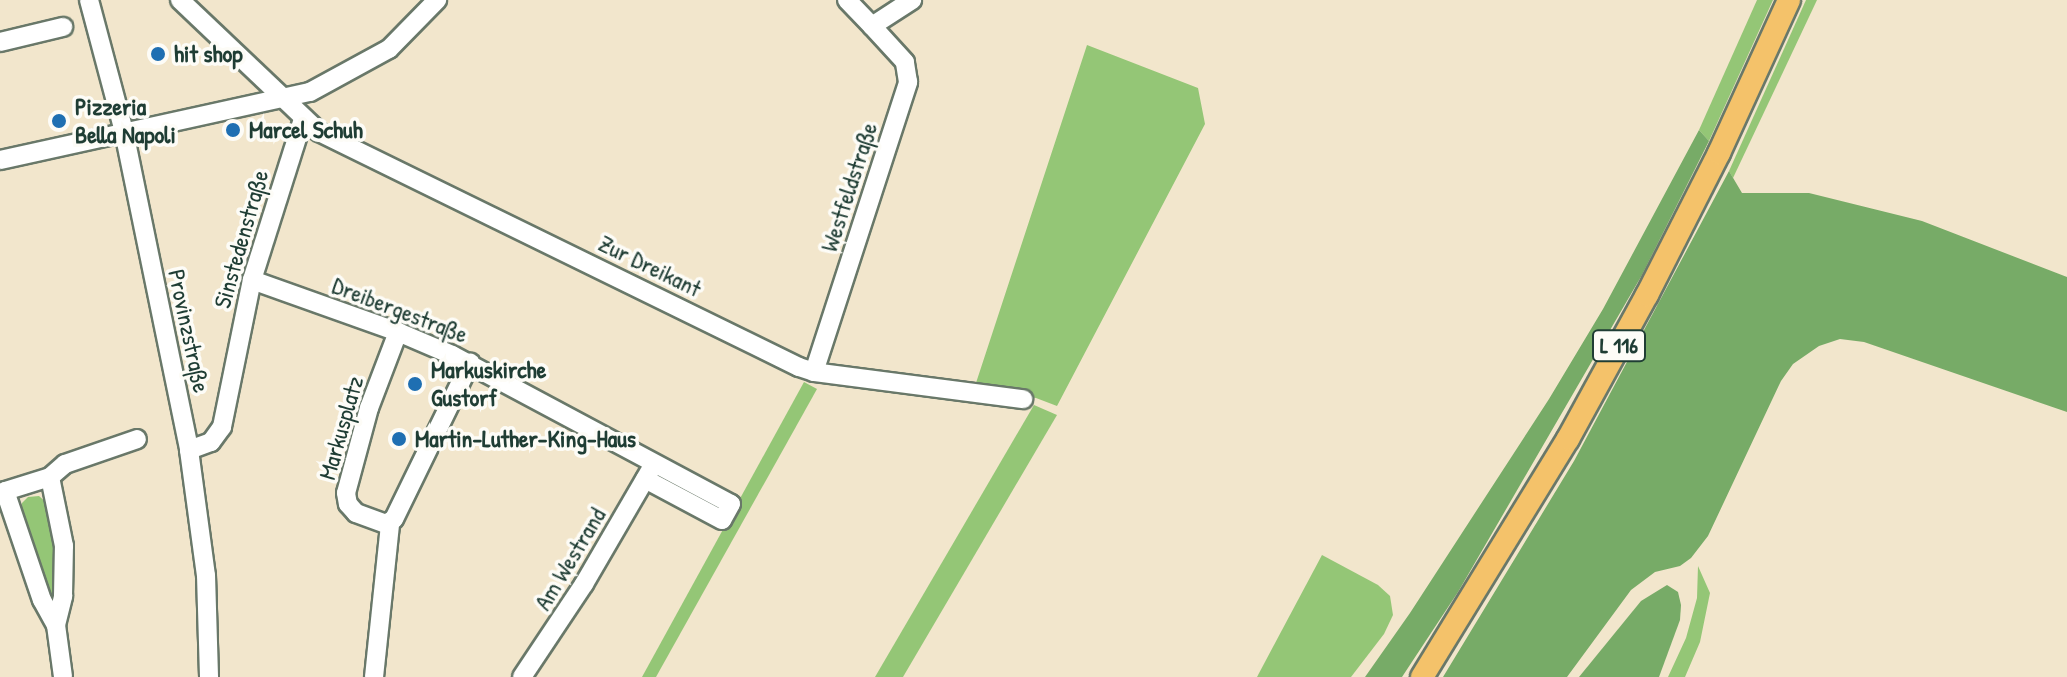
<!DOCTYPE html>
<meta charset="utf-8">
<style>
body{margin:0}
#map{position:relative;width:2067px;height:677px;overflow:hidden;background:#f2e6cc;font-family:"Patrick Hand",sans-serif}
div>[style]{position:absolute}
.green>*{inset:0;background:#94c676}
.forest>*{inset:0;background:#77ab67}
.roads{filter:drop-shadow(2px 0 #697869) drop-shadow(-2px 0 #697869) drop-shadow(0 2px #697869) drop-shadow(0 -2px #697869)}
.minor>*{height:18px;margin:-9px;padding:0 9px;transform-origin:9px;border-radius:9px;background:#fff}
.major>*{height:22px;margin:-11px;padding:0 11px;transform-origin:11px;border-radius:11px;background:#f4c26a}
.dots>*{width:22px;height:22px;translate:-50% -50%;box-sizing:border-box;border:4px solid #fdfcf7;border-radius:50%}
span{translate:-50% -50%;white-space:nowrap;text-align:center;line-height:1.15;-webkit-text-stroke:7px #fdfcf7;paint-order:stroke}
.shield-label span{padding:2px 6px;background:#fdfcf7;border:2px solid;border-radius:6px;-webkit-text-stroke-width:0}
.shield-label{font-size:22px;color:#1f3d34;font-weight:700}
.poi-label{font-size:24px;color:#1f3d34;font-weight:700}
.left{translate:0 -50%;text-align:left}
.street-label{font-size:24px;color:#1f3d34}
</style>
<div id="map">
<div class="green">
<i style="clip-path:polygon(1757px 0,1773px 0,1709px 141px,1699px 130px)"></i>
<i style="clip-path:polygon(1806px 0,1817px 0,1733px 178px,1729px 171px)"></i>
<i style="clip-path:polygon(1087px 45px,1198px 88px,1205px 124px,1057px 406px,1036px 398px,974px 389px)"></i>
<i style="clip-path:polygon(804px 382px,817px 389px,656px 677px,642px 677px)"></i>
<i style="clip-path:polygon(1034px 405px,1057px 415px,903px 677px,875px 677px)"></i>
<i style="clip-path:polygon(39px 496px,48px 504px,56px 547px,53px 614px,20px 513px,22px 503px,28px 497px)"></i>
<i style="clip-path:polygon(1322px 555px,1378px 585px,1390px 596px,1393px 615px,1384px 634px,1351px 677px,1257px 677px)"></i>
<i style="clip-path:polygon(1698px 566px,1710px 593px,1700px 642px,1685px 677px,1668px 677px,1686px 638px,1697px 598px)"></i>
</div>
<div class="forest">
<i style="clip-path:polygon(1699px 130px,1709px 141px,1642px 275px,1458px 592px,1402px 677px,1365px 677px,1410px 613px,1549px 399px,1603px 309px)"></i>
<i style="clip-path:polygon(1729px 171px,1742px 193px,1809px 193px,1922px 221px,2067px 277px,2067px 412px,1864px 342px,1840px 339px,1819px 346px,1793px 364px,1781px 381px,1708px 536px,1691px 558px,1680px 566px,1655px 572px,1631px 590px,1567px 677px,1443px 677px,1574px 461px)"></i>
<i style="clip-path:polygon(1667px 585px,1678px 592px,1681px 605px,1680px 620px,1659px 677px,1579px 677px,1641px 601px)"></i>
</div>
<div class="roads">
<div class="minor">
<i style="left:89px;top:0;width:137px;rotate:75.1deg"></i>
<i style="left:124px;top:132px;width:325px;rotate:78.4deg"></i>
<i style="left:189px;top:450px;width:126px;rotate:82.3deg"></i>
<i style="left:206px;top:575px;width:102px;rotate:88.3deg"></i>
<i style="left:180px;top:0;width:192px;rotate:43.5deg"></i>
<i style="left:319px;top:132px;width:534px;rotate:26.09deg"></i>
<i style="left:799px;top:367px;width:16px;rotate:18deg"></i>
<i style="left:814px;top:372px;width:211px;rotate:7.4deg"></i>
<i style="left:847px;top:0;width:36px;rotate:46deg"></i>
<i style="left:872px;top:26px;width:48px;rotate:-33deg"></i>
<i style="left:0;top:42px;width:65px;rotate:-13.4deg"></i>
<i style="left:0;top:160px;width:317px;rotate:-12.4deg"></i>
<i style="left:310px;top:92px;width:90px;rotate:-28.6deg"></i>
<i style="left:389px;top:49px;width:69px;rotate:-45.6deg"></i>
<i style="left:252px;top:280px;width:155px;rotate:19.6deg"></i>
<i style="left:398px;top:332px;width:59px;rotate:23.1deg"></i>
<i style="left:452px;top:355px;width:316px;rotate:28.1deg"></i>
<i style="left:731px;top:504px;width:18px;rotate:119deg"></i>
<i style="left:722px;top:520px;width:87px;rotate:-152deg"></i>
<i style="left:398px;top:332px;width:81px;rotate:110.9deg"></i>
<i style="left:369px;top:408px;width:88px;rotate:105.1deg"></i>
<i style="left:346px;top:493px;width:11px;rotate:80deg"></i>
<i style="left:348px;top:504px;width:12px;rotate:48deg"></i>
<i style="left:356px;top:513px;width:32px;rotate:20deg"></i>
<i style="left:386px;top:524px;width:9px;rotate:-32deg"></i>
<i style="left:394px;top:519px;width:174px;rotate:-64deg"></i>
<i style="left:814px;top:372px;width:305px;rotate:-72deg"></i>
<i style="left:908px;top:82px;width:20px;rotate:-99deg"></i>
<i style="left:905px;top:62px;width:49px;rotate:-132.5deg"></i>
<i style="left:189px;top:450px;width:23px;rotate:-20deg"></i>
<i style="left:211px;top:442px;width:19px;rotate:-54deg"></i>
<i style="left:222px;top:427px;width:150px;rotate:-78.5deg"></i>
<i style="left:252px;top:280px;width:169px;rotate:-72.4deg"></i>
<i style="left:50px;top:477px;width:20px;rotate:-41deg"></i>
<i style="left:65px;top:464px;width:76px;rotate:-19.1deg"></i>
<i style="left:56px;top:625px;width:30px;rotate:-76deg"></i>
<i style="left:63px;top:596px;width:50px;rotate:-88.9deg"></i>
<i style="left:64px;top:546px;width:70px;rotate:-101.5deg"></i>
<i style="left:50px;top:477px;width:47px;rotate:162.7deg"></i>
<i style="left:5px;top:491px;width:115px;rotate:71.3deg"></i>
<i style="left:42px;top:600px;width:29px;rotate:61deg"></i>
<i style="left:56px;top:625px;width:52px;rotate:82.3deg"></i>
<i style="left:374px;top:677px;width:154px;rotate:-84deg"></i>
<i style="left:522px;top:677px;width:112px;rotate:-56.3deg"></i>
<i style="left:584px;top:584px;width:133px;rotate:-59.8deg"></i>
</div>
<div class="major">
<i style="left:1422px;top:677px;width:279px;rotate:-58.5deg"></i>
<i style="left:1568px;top:439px;width:164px;rotate:-61.3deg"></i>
<i style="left:1647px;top:295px;width:159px;rotate:-63.1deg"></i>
<i style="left:1719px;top:153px;width:168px;rotate:-65.4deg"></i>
</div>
</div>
<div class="dots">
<i style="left:158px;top:54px;background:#1f6fb2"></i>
<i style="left:59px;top:121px;background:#1f6fb2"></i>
<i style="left:233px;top:130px;background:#1f6fb2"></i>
<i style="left:415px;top:384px;background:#1f6fb2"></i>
<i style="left:399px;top:439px;background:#1f6fb2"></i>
</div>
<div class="shield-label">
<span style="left:1619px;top:346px">L 116</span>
</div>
<div class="poi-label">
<span class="left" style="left:174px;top:54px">hit shop</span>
<span class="left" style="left:75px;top:121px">Pizzeria<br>Bella Napoli</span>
<span class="left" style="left:249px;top:130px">Marcel Schuh</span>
<span class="left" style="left:431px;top:384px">Markuskirche<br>Gustorf</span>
<span class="left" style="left:415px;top:439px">Martin-Luther-King-Haus</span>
</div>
<div class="street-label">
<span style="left:849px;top:187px;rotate:-72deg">Westfeldstraße</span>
<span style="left:241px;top:239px;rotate:-74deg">Sinstedenstraße</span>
<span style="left:650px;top:266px;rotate:26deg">Zur Dreikant</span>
<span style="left:400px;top:310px;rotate:21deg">Dreibergestraße</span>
<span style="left:189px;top:331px;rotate:78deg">Provinzstraße</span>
<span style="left:341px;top:428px;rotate:-74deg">Markusplatz</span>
<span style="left:570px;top:559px;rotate:-59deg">Am Westrand</span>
</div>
</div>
